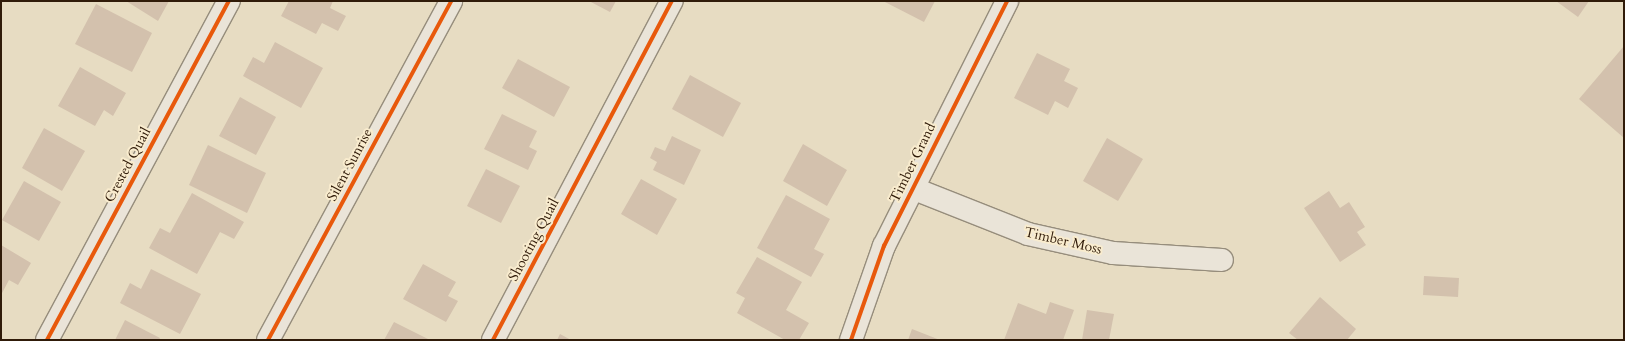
<!DOCTYPE html>
<style>
body{margin:0}
#map{position:relative;width:1625px;height:341px;overflow:hidden;background:#e7dcc2;font-family:Cardo,serif}
div>[style]{position:absolute}
.building>*{inset:0;background:#d3c1ad}
.roads{filter:drop-shadow(1px 0 #968d7c) drop-shadow(-1px 0 #968d7c) drop-shadow(0 1px #968d7c) drop-shadow(0 -1px #968d7c)}
.minor>*{height:22px;margin:-11px;padding:0 11px;transform-origin:11px;border-radius:11px;background:#eae4d8}
.cycleway>*{height:4px;margin:-2px;padding:0 2px;transform-origin:2px;border-radius:2px;background:#e8590c}
span{translate:-50% -50%;white-space:nowrap;text-align:center;line-height:1.15;-webkit-text-stroke:4px #f9ecce;paint-order:stroke}
.street-label{font-size:14px;color:#301b09}
.frame{position:absolute;inset:0;border:2px solid #301b09;pointer-events:none}
</style>
<div id="map">
<div class="building">
<i style="clip-path:polygon(126px 1px,169px 1px,158px 21px)"></i>
<i style="clip-path:polygon(289px 1px,333px 1px,330px 8px,346px 16px,338px 31px,322px 23px,316px 34px,281px 16px)"></i>
<i style="clip-path:polygon(589px 1px,616px 1px,610px 12px)"></i>
<i style="clip-path:polygon(883px 1px,935px 1px,924px 22px)"></i>
<i style="clip-path:polygon(1556px 1px,1589px 1px,1578px 17px)"></i>
<i style="clip-path:polygon(96px 4px,152px 33px,132px 72px,75px 44px)"></i>
<i style="clip-path:polygon(275px 42px,323px 68px,301px 108px,243px 76px,253px 57px,264px 63px)"></i>
<i style="clip-path:polygon(1624px 46px,1624px 138px,1579px 99px)"></i>
<i style="clip-path:polygon(1037px 53px,1070px 69px,1064px 81px,1078px 88px,1068px 108px,1055px 101px,1048px 115px,1014px 98px)"></i>
<i style="clip-path:polygon(518px 59px,570px 87px,554px 117px,502px 88px)"></i>
<i style="clip-path:polygon(80px 67px,126px 93px,113px 116px,104px 110px,95px 126px,58px 106px)"></i>
<i style="clip-path:polygon(690px 75px,741px 103px,723px 137px,672px 109px)"></i>
<i style="clip-path:polygon(240px 97px,276px 117px,256px 155px,219px 136px)"></i>
<i style="clip-path:polygon(502px 114px,537px 131px,529px 147px,537px 151px,528px 170px,484px 149px)"></i>
<i style="clip-path:polygon(44px 128px,85px 151px,62px 191px,22px 168px)"></i>
<i style="clip-path:polygon(672px 136px,701px 150px,684px 185px,653px 170px,657px 162px,650px 158px,655px 147px,665px 151px)"></i>
<i style="clip-path:polygon(1107px 138px,1143px 159px,1118px 201px,1083px 181px)"></i>
<i style="clip-path:polygon(803px 144px,847px 170px,827px 206px,783px 181px)"></i>
<i style="clip-path:polygon(208px 145px,266px 173px,247px 213px,189px 185px)"></i>
<i style="clip-path:polygon(486px 169px,520px 186px,501px 223px,467px 206px)"></i>
<i style="clip-path:polygon(641px 179px,677px 199px,657px 235px,621px 214px)"></i>
<i style="clip-path:polygon(24px 181px,61px 202px,39px 241px,2px 220px)"></i>
<i style="clip-path:polygon(1329px 191px,1340px 208px,1349px 202px,1365px 227px,1357px 232px,1366px 245px,1340px 262px,1304px 208px)"></i>
<i style="clip-path:polygon(192px 193px,244px 222px,234px 239px,220px 232px,197px 274px,149px 248px,160px 228px,170px 233px)"></i>
<i style="clip-path:polygon(786px 195px,830px 219px,814px 249px,824px 254px,811px 277px,757px 248px)"></i>
<i style="clip-path:polygon(1px 245px,31px 263px,18px 285px,9px 280px,1px 295px)"></i>
<i style="clip-path:polygon(757px 257px,802px 282px,786px 310px,809px 323px,799px 340px,785px 340px,737px 313px,745px 298px,736px 293px)"></i>
<i style="clip-path:polygon(423px 264px,456px 282px,448px 296px,458px 301px,446px 322px,403px 299px)"></i>
<i style="clip-path:polygon(151px 269px,201px 294px,180px 334px,120px 303px,130px 283px,141px 289px)"></i>
<i style="clip-path:polygon(1424px 276px,1459px 278px,1458px 297px,1423px 295px)"></i>
<i style="clip-path:polygon(1320px 297px,1356px 329px,1347px 340px,1298px 340px,1289px 333px)"></i>
<i style="clip-path:polygon(1050px 302px,1074px 310px,1063px 340px,1004px 340px,1018px 303px,1046px 314px)"></i>
<i style="clip-path:polygon(1087px 310px,1114px 314px,1109px 340px,1082px 340px)"></i>
<i style="clip-path:polygon(125px 320px,160px 338px,159px 340px,115px 340px)"></i>
<i style="clip-path:polygon(394px 322px,430px 340px,384px 340px)"></i>
<i style="clip-path:polygon(912px 329px,940px 340px,908px 340px)"></i>
<i style="clip-path:polygon(560px 334px,571px 340px,557px 340px)"></i>
</div>
<div class="roads">
<div class="minor">
<i style="left:912px;top:188px;width:125px;rotate:21.6deg"></i>
<i style="left:1028px;top:234px;width:87px;rotate:12.6deg"></i>
<i style="left:1113px;top:253px;width:109px;rotate:3.7deg"></i>
<i style="left:47px;top:340px;width:385px;rotate:-61.8deg"></i>
<i style="left:268px;top:340px;width:385px;rotate:-61.6deg"></i>
<i style="left:493px;top:340px;width:383px;rotate:-62.2deg"></i>
<i style="left:851px;top:340px;width:100px;rotate:-70.7deg"></i>
<i style="left:884px;top:246px;width:274px;rotate:-63.3deg"></i>
</div>
</div>
<div class="cycleway">
<i style="left:47px;top:340px;width:385px;rotate:-61.8deg"></i>
<i style="left:268px;top:340px;width:385px;rotate:-61.6deg"></i>
<i style="left:493px;top:340px;width:383px;rotate:-62.2deg"></i>
<i style="left:851px;top:340px;width:100px;rotate:-70.7deg"></i>
<i style="left:884px;top:246px;width:274px;rotate:-63.3deg"></i>
</div>
<div class="street-label">
<span style="left:913px;top:163px;rotate:-64deg">Timber Grand</span>
<span style="left:128px;top:165px;rotate:-62deg">Crested Quail</span>
<span style="left:350px;top:165px;rotate:-62deg">Silent Sunrise</span>
<span style="left:534px;top:240px;rotate:-62deg">Shooting Quail</span>
<span style="left:1063px;top:241px;rotate:13deg">Timber Moss</span>
</div>
<div class="frame"></div>
</div>
